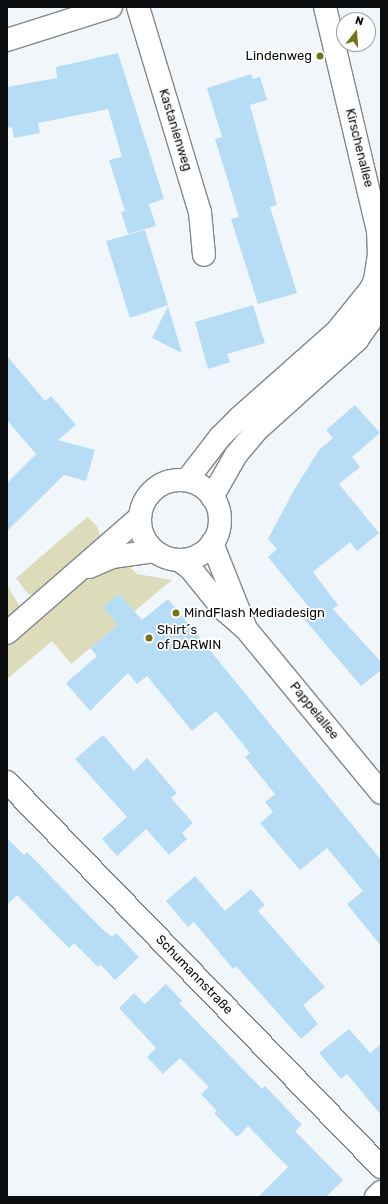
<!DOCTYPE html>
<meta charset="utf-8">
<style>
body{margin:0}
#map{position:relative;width:388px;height:1204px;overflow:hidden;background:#f1f6fa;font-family:Rubik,sans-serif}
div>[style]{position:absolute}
.green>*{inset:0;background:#dcdcbb}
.building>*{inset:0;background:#b7ddf6}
.roads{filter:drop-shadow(1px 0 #84888b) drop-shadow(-1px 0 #84888b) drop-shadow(0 1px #84888b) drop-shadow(0 -1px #84888b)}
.street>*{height:22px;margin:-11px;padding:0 11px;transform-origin:11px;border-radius:11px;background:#fff}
.street>.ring{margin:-11px;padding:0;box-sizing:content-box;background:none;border:22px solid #fff;border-radius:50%}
.dots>*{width:11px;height:11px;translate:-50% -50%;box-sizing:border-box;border:2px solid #fff;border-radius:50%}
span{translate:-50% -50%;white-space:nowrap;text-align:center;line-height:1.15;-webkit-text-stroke:3.5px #fff;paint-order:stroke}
.poi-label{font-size:13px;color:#0b0c0d}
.right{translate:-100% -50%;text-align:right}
.left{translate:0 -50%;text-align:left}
.street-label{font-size:13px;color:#0b0c0d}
.frame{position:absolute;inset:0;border:8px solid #0b0c0d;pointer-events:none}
.north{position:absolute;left:336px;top:12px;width:40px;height:40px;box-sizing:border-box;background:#fff;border:1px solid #9d9e9e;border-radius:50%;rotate:17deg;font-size:11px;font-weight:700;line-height:16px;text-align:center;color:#0b0c0d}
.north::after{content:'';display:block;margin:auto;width:14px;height:18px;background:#777215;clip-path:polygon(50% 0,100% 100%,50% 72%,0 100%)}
</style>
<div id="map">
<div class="green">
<i style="clip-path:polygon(87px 517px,97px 526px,101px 538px,38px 597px,27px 593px,16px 578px)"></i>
<i style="clip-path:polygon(123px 560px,137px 574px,172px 580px,71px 664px,52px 641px,7px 679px,7px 644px,91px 572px)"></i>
<i style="clip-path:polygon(7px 585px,22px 610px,7px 623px)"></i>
</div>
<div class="building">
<i style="clip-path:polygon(118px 53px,164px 199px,149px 204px,156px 226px,128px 234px,121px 212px,125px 211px,109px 160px,122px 157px,108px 109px,38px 123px,40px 133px,14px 138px,12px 127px,7px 128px,7px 87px,57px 78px,56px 67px)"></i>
<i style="clip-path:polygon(251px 74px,253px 79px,260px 77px,267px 100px,250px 105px,277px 205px,270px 207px,297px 293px,258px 304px,231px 219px,239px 217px,215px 139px,222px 137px,207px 88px)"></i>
<i style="clip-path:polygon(145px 230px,168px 305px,130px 318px,106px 241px)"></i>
<i style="clip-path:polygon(253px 305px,265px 343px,227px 354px,230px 362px,208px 369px,195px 322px)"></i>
<i style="clip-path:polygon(168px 306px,182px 353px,152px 338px)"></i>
<i style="clip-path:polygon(7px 356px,45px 401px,51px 396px,76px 425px,58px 440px,95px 450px,86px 481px,64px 475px,7px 531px,7px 483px,36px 454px,7px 420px)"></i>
<i style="clip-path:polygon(355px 405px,380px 433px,352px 457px,360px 467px,339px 484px,379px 533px,357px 551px,350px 542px,313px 572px,338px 605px,333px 609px,381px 662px,381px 670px,361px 686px,299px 613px,308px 606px,268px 557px,277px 549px,268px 539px,294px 490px,319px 450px,333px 438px,326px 430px)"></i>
<i style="clip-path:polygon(119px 594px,142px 620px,168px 599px,381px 860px,381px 946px,347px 904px,363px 891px,327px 848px,300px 870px,260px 823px,273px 812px,265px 802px,275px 794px,245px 757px,250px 753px,216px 711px,192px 731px,147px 676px,137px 684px,128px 673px,90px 711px,66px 683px,97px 656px,90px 648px,118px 625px,103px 607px)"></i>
<i style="clip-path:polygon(103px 735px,134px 771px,147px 758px,177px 793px,171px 798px,193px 823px,182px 833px,187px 839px,169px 855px,146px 829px,117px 856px,102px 839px,127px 817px,75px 759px)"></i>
<i style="clip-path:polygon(7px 838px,24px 855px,27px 852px,102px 929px,112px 937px,116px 933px,139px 957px,115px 980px,100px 964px,98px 967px,74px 943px,69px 948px,17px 895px,7px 905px)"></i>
<i style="clip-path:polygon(195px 876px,225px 911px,251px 889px,265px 905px,258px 911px,325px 987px,303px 1005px,318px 1024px,301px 1039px,236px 966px,233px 969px,194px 922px,188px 927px,166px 901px)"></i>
<i style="clip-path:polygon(166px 984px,182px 1001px,179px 1003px,262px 1089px,265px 1086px,302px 1125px,295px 1131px,343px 1180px,326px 1197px,258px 1197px,288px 1167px,248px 1126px,237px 1137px,214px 1113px,217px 1111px,201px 1094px,209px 1087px,180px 1058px,163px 1074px,147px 1057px,156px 1048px,119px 1008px,134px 993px,145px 1004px)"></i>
<i style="clip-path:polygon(349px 1029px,370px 1053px,381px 1044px,381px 1115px,347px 1074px,341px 1079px,319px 1053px)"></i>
</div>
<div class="roads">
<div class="street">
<i style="left:138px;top:7px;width:214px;rotate:73.2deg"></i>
<i style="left:200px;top:212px;width:43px;rotate:84.7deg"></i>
<i style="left:7px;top:40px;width:109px;rotate:-17.6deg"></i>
<i class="ring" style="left:140px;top:480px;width:58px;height:58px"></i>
<i style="left:187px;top:480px;width:54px;rotate:-52.5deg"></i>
<i style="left:220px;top:437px;width:27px;rotate:-45deg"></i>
<i style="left:239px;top:418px;width:132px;rotate:-41.6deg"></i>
<i style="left:338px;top:330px;width:53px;rotate:-51.2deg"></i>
<i style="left:371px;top:289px;width:10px;rotate:-66deg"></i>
<i style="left:375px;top:280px;width:24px;rotate:-81deg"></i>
<i style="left:379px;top:256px;width:25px;rotate:-92deg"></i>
<i style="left:378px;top:231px;width:230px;rotate:-103.3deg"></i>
<i style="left:212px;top:497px;width:48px;rotate:-60.3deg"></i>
<i style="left:236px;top:455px;width:35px;rotate:-50deg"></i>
<i style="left:259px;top:428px;width:132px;rotate:-41.9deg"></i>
<i style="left:357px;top:340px;width:21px;rotate:-55deg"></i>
<i style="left:369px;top:323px;width:14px;rotate:-73deg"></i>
<i style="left:373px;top:310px;width:21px;rotate:-95deg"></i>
<i style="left:212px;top:543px;width:89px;rotate:68.3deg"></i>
<i style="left:179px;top:560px;width:14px;rotate:36deg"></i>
<i style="left:190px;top:568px;width:53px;rotate:51.2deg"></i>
<i style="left:223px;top:609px;width:30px;rotate:41deg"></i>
<i style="left:246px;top:629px;width:212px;rotate:50.5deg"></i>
<i style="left:89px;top:567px;width:25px;rotate:-23deg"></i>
<i style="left:112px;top:557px;width:43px;rotate:-7.9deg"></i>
<i style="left:7px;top:633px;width:175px;rotate:-41.1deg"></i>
<i style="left:7px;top:782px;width:537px;rotate:45.83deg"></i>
<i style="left:376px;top:1197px;width:7px;rotate:-45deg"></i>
</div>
</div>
<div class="dots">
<i style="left:320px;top:56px;background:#777215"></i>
<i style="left:176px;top:613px;background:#777215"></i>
<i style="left:149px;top:638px;background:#777215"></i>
</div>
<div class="poi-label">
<span class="right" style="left:312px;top:56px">Lindenweg</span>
<span class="left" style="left:184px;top:613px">MindFlash Mediadesign</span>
<span class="left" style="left:157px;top:638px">Shirt´s<br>of DARWIN</span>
</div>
<div class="street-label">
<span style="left:175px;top:130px;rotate:73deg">Kastanienweg</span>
<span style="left:359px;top:148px;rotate:76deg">Kirschenallee</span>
<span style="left:314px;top:711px;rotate:51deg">Pappelallee</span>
<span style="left:194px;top:975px;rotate:46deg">Schumannstraße</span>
</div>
<div class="frame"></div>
<div class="north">N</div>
</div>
